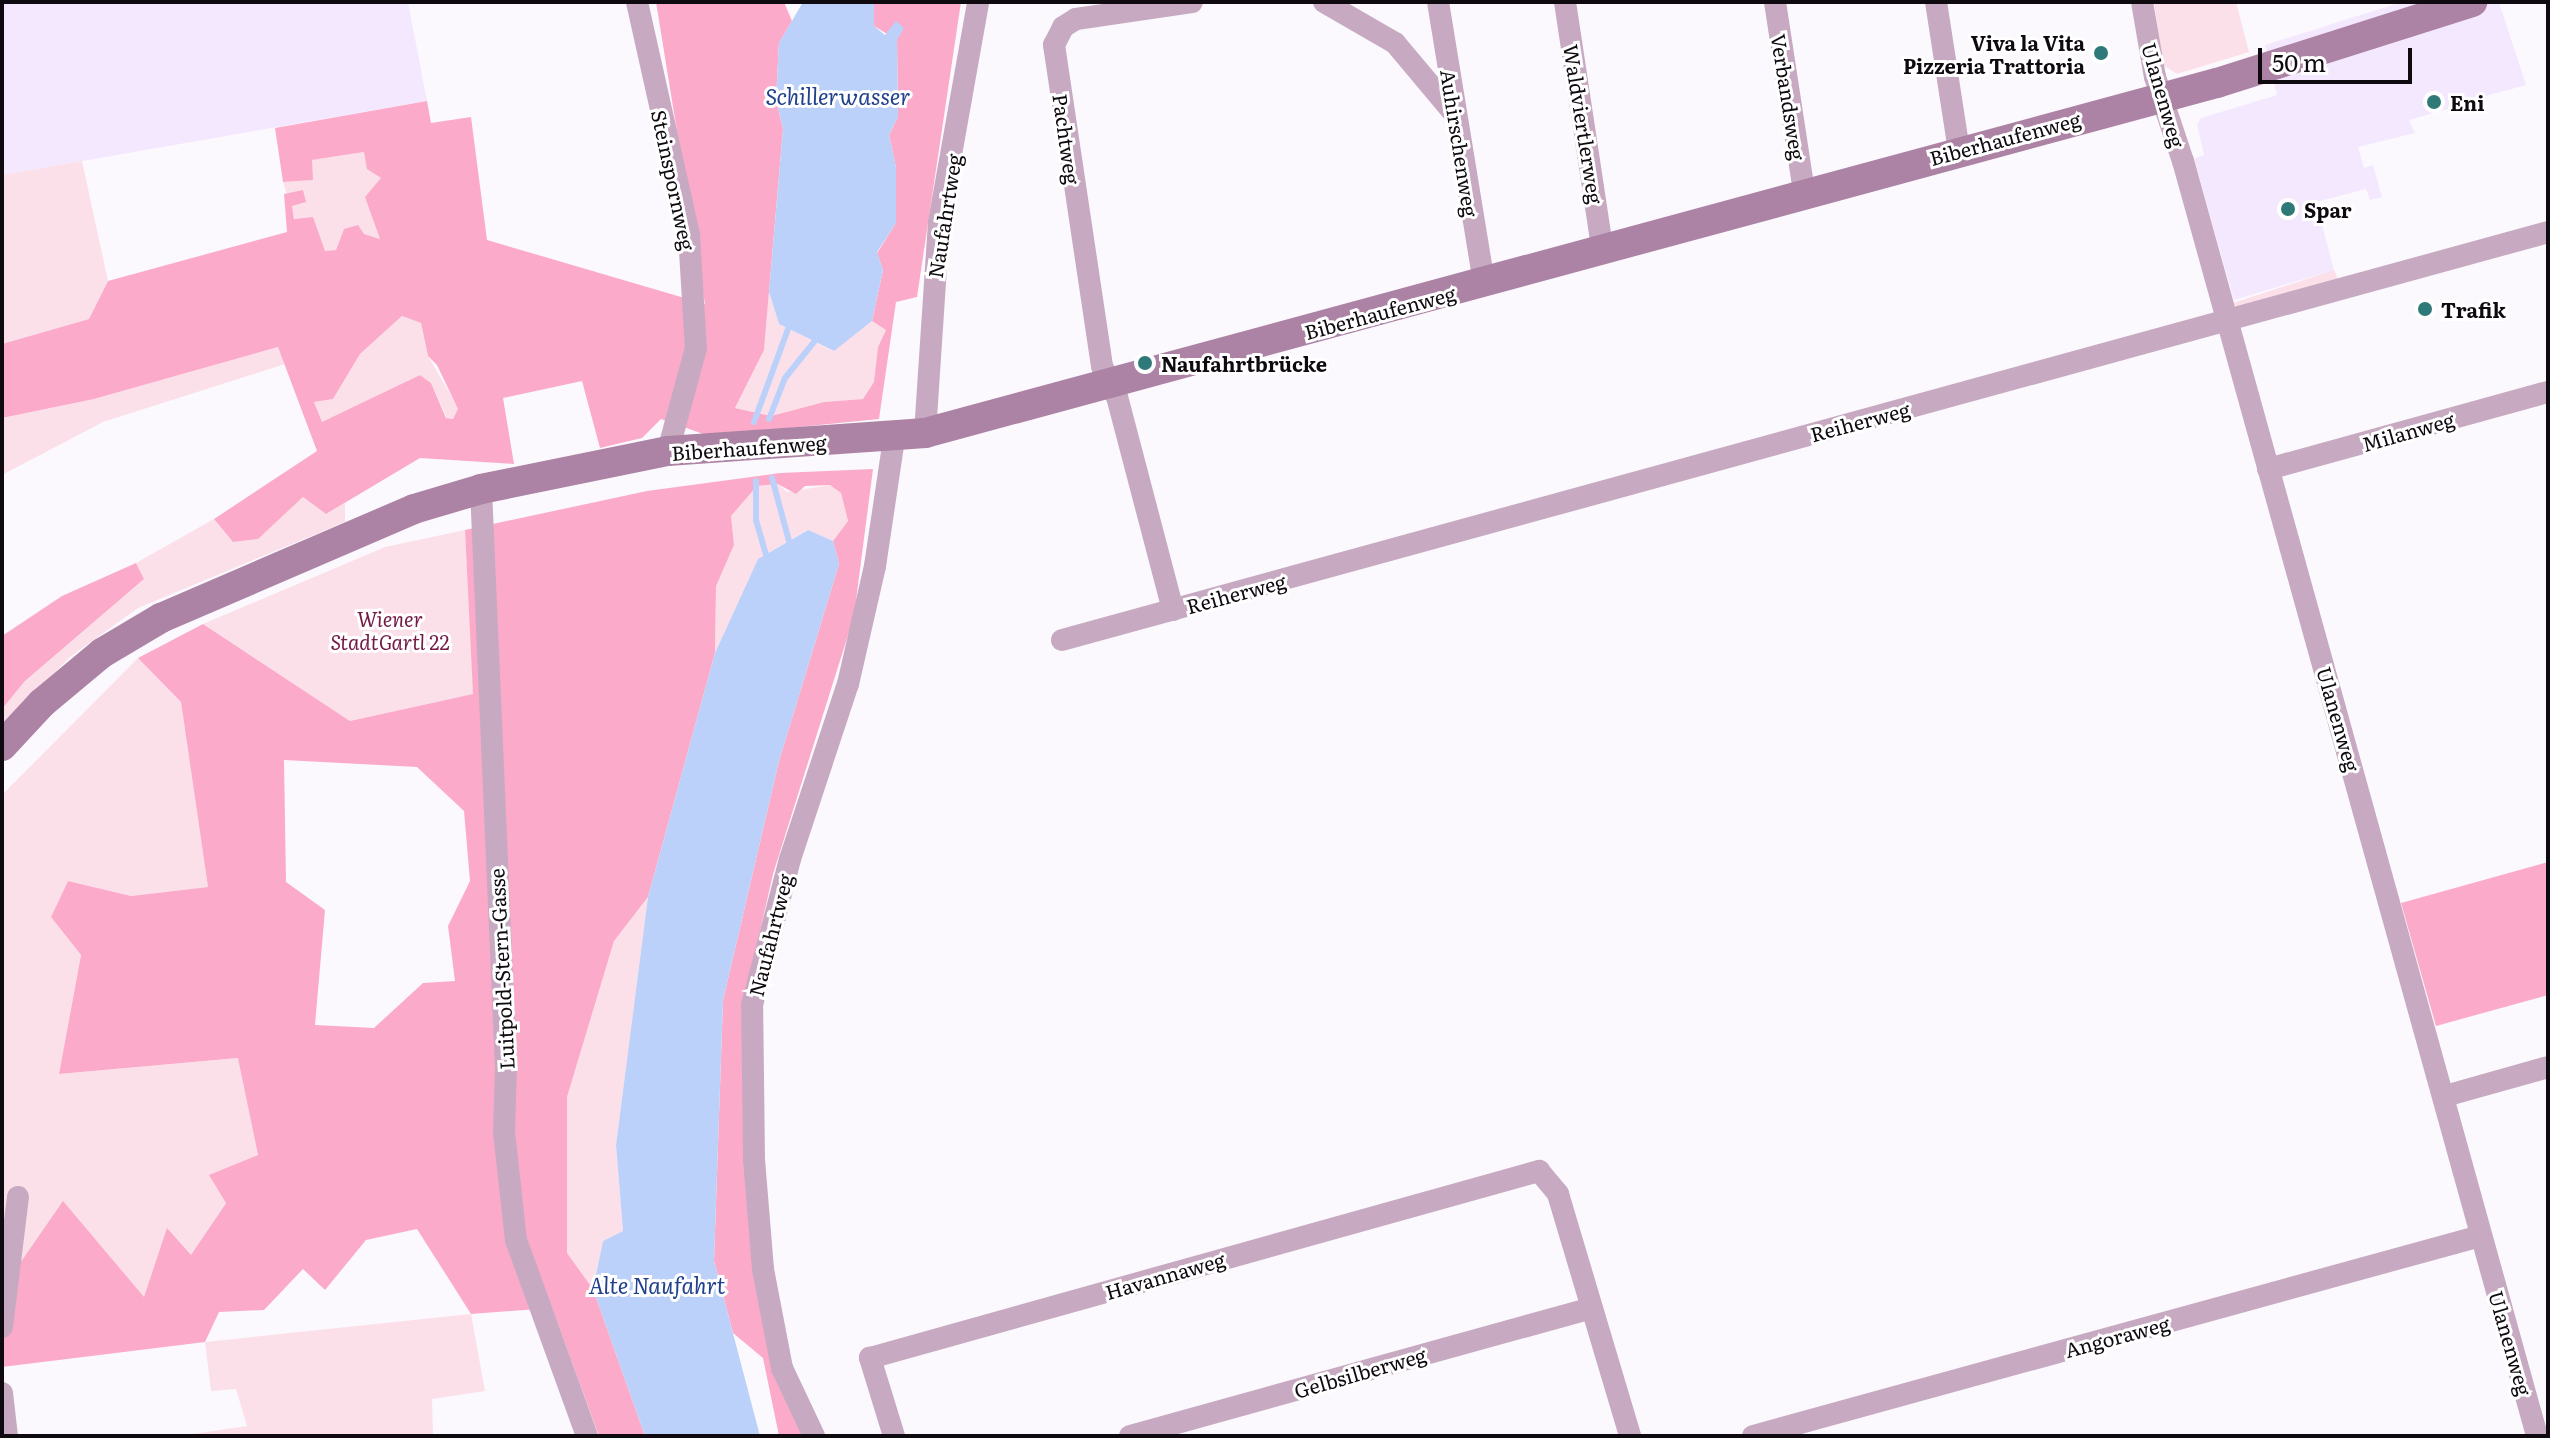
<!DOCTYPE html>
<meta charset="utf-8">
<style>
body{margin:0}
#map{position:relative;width:2550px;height:1438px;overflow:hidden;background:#fbf9fd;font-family:Literata,serif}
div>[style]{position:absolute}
.built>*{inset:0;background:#f4e8fe}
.green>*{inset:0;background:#fce0e9}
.forest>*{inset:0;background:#fbabc9}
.water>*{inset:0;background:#bcd1f9}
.stream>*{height:6px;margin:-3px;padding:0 3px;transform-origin:3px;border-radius:3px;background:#bcd1f9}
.minor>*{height:22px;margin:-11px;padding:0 11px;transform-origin:11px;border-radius:11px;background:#c7aac1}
.secondary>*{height:30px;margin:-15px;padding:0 15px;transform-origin:15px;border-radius:15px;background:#ac83a5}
.dots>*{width:22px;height:22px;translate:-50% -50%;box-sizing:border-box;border:4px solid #fff;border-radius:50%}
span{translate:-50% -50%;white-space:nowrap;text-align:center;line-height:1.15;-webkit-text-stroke:6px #fff;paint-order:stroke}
.poi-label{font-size:20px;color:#0e0a10;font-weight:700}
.right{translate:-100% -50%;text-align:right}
.left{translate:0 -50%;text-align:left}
.street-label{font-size:20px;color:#0e0a10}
.park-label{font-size:20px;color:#741a46;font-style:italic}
.water-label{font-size:22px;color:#21418c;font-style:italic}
.frame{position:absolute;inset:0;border:4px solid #0e0a10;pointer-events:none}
.scale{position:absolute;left:2258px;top:48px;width:154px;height:36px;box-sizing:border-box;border:4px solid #0e0a10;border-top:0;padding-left:10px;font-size:24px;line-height:28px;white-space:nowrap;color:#0e0a10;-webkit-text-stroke:6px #fff;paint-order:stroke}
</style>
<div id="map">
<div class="built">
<i style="clip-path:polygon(2px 2px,408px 2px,427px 101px,2px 175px)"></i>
<i style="clip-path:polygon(2402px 2px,2499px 2px,2526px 85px,2482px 97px,2485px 109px,2469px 114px,2465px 104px,2409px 120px,2415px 133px,2358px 147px,2364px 168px,2373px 165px,2382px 197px,2370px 200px,2366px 189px,2316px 202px,2334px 270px,2234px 300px,2194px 159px,2204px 155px,2197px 125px,2201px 118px,2277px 95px,2265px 45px)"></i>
</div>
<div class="green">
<i style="clip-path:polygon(2154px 2px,2236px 2px,2249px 52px,2177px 74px,2163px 65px)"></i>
<i style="clip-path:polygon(364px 152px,381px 178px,381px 239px,344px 229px,336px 250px,325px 252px,313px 218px,295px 219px,283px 182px,312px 180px,312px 160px)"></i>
<i style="clip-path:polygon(82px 161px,108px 281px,89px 319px,2px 344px,2px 175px)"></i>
<i style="clip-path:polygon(2334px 270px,2339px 282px,2239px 309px,2233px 303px)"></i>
<i style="clip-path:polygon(769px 292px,779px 324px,833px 351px,872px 321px,886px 330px,878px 347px,875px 382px,863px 399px,824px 402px,771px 416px,735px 408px,764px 350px)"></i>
<i style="clip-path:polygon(402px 316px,421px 323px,428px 356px,459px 409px,453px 419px,447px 418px,431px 383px,420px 375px,322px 423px,314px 402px,333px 399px,360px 354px)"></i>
<i style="clip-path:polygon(278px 347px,285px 364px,103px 422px,2px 475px,2px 418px,94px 399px)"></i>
<i style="clip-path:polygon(779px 484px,787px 492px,830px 485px,841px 493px,848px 521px,833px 541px,807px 530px,758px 559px,715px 653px,716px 585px,734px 545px,731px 516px,757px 486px)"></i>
<i style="clip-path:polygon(303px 497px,326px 514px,345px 503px,345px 522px,138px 608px,70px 657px,2px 727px,2px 709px,25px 681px,144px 579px,136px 563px,214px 519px,233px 542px,257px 539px)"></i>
<i style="clip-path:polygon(465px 530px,474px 694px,350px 721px,203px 624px,385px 547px)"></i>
<i style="clip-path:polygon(138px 658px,181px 702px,208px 887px,131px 896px,68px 881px,51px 917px,81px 955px,59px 1074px,239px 1058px,258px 1155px,210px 1175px,226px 1202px,191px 1256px,168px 1229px,144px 1298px,18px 1266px,2px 1273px,2px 795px)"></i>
<i style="clip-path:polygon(648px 897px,616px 1145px,623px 1231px,603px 1241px,593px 1289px,567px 1253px,567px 1097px,614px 941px)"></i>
<i style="clip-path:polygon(471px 1314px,485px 1391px,432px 1399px,433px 1436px,179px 1436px,247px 1426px,236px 1389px,211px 1391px,205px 1342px)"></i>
</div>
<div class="forest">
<i style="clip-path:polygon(evenodd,656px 2px,784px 2px,792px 21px,779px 43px,776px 99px,783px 129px,764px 350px,735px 408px,771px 416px,824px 402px,863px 399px,874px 382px,878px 347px,886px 330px,872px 321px,883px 270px,877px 253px,896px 223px,896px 167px,889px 135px,898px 117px,897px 40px,874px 26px,874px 2px,961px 2px,917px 297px,896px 302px,879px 419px,709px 436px,661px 419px,642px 438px,600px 448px,582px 381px,503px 398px,514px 464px,420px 458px,326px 514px,303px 497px,258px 539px,233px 542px,214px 519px,317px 451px,278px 347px,94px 399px,2px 418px,2px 344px,89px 319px,108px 281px,287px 232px,284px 194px,303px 190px,306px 202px,292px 206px,294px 219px,313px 217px,325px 251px,336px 250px,344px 229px,358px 225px,364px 234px,380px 239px,365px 197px,381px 178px,367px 169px,364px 152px,312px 160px,313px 180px,283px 182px,275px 128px,427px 101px,431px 123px,471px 117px,487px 240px,705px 304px,656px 2px,402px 316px,421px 323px,428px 356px,437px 365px,458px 409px,453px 419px,446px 418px,431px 383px,420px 375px,322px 422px,314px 402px,333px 399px,360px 354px,402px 316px)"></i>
<i style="clip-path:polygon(evenodd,873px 469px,854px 616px,773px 874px,743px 1007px,749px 1163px,807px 1436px,779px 1436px,763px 1358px,733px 1333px,714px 1261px,723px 1000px,779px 761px,839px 564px,833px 541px,848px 521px,841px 493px,830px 485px,805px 486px,796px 494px,778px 484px,757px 486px,731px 516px,734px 545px,716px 586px,715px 653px,648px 897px,614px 941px,567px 1097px,567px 1253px,593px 1289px,645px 1436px,599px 1436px,552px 1308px,471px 1314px,417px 1229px,366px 1240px,325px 1290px,303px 1269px,264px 1310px,219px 1312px,205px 1342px,2px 1367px,2px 1273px,18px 1266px,63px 1201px,144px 1297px,167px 1228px,191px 1255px,226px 1203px,209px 1175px,258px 1155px,238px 1058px,59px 1074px,81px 955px,51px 917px,68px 881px,131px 896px,208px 887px,181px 702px,138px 658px,203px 624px,350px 721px,473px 694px,465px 530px,647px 491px,780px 473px,873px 469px,284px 760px,417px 767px,464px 811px,470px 881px,448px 926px,455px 981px,423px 983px,374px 1028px,315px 1025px,325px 910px,286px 882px,284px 760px)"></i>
<i style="clip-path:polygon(136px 563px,144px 579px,25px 681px,2px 709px,2px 636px,62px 596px)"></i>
<i style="clip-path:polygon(2548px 862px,2548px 995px,2436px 1026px,2401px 903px)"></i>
</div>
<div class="water">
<i style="clip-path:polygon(803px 2px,874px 2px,874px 26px,885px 35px,896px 21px,904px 28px,897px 40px,898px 117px,889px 135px,896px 167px,896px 223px,877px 252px,883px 270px,872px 321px,834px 351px,779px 324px,769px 292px,783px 129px,776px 99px,779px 43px)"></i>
<i style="clip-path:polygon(808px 530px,833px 541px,839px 564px,779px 761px,723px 1000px,714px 1261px,760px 1436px,645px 1436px,593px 1289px,603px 1241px,623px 1231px,616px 1145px,648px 897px,715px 653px,758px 559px)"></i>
</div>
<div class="stream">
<i style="left:769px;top:419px;width:44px;rotate:-68.7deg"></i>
<i style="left:785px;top:378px;width:46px;rotate:-51.1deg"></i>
<i style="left:754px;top:422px;width:99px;rotate:-69.9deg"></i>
<i style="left:772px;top:478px;width:65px;rotate:74.9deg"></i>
<i style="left:756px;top:481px;width:39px;rotate:90deg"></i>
<i style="left:756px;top:520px;width:35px;rotate:74deg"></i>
</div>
<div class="minor">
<i style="left:637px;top:2px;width:239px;rotate:77.4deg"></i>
<i style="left:689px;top:235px;width:113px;rotate:86.5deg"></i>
<i style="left:696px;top:348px;width:107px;rotate:105.2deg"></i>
<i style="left:1324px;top:2px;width:82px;rotate:30deg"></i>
<i style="left:1395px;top:43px;width:89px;rotate:50deg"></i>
<i style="left:1438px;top:2px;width:286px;rotate:80.7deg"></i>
<i style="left:1565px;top:2px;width:248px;rotate:81.4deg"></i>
<i style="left:1775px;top:2px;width:191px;rotate:81.3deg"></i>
<i style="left:1936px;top:2px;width:151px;rotate:81.2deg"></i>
<i style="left:2142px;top:2px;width:76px;rotate:80.2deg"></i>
<i style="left:2155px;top:77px;width:89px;rotate:71.6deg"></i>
<i style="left:2183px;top:161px;width:1323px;rotate:74.48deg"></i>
<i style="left:925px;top:433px;width:211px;rotate:-86.2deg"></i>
<i style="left:939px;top:222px;width:223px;rotate:-79.9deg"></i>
<i style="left:2268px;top:469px;width:290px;rotate:-15.4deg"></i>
<i style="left:481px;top:489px;width:580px;rotate:87.53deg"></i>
<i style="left:506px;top:1068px;width:64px;rotate:91.8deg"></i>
<i style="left:504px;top:1132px;width:109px;rotate:83.7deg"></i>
<i style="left:516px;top:1240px;width:208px;rotate:70.1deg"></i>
<i style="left:1173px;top:610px;width:220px;rotate:-104.7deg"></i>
<i style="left:1117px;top:397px;width:34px;rotate:-116deg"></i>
<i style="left:1102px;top:366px;width:325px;rotate:-98.5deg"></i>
<i style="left:1054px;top:45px;width:20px;rotate:-63deg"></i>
<i style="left:1063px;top:27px;width:15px;rotate:-32deg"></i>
<i style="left:1076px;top:19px;width:117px;rotate:-8.3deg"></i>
<i style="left:1062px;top:640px;width:1541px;rotate:-15.35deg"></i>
<i style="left:2445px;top:1096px;width:107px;rotate:-15.7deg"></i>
<i style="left:2px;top:1327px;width:131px;rotate:-83deg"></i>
<i style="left:2px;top:1393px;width:43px;rotate:83.4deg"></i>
<i style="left:814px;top:1436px;width:75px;rotate:-115.2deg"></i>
<i style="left:782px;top:1368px;width:101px;rotate:-100.9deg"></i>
<i style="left:763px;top:1269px;width:110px;rotate:-94.7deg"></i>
<i style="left:754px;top:1159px;width:154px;rotate:-90.7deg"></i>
<i style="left:752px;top:1005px;width:151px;rotate:-75.4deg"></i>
<i style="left:790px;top:859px;width:184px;rotate:-71.7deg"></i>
<i style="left:848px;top:684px;width:121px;rotate:-77.1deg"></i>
<i style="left:875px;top:566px;width:128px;rotate:-81.5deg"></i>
<i style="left:894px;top:1436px;width:82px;rotate:-107.1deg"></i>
<i style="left:870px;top:1358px;width:695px;rotate:-15.62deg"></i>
<i style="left:1539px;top:1171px;width:30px;rotate:50deg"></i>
<i style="left:1558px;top:1194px;width:252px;rotate:73.4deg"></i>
<i style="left:1130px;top:1436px;width:477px;rotate:-15.5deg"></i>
<i style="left:1753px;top:1436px;width:754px;rotate:-15.38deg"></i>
</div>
<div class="secondary">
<i style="left:2px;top:746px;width:59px;rotate:-47.1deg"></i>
<i style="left:42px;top:703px;width:78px;rotate:-39.8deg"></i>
<i style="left:102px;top:653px;width:69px;rotate:-30.7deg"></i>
<i style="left:161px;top:618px;width:275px;rotate:-23.3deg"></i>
<i style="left:414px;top:509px;width:70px;rotate:-16.6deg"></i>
<i style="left:481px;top:489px;width:191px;rotate:-11.5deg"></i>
<i style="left:668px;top:451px;width:258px;rotate:-4deg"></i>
<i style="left:925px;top:433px;width:1339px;rotate:-15.16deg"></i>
<i style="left:2217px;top:83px;width:268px;rotate:-17.6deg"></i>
</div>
<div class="dots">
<i style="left:2101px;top:53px;background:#2f7979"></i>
<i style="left:2434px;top:102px;background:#2f7979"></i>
<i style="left:2288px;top:209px;background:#2f7979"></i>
<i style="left:2425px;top:309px;background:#2f7979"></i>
<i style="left:1145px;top:363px;background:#2f7979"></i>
</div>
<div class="poi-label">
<span class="right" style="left:2085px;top:54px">Viva la Vita<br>Pizzeria Trattoria</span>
<span class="left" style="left:2450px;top:102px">Eni</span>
<span class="left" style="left:2304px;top:209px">Spar</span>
<span class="left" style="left:2441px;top:309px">Trafik</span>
<span class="left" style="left:1161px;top:363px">Naufahrtbrücke</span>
</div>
<div class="street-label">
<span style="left:2164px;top:95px;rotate:74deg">Ulanenweg</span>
<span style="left:1789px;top:97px;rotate:81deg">Verbandsweg</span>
<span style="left:1584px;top:124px;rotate:81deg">Waldviertlerweg</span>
<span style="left:2005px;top:138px;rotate:-15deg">Biberhaufenweg</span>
<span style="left:1067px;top:139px;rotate:82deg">Pachtweg</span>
<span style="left:1460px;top:143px;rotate:81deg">Auhirschenweg</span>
<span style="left:674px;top:180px;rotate:78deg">Steinspornweg</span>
<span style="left:944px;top:216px;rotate:-81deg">Naufahrtweg</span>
<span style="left:1380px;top:312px;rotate:-15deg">Biberhaufenweg</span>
<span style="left:1860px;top:421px;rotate:-15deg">Reiherweg</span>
<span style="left:2408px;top:431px;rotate:-16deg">Milanweg</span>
<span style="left:749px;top:447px;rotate:-4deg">Biberhaufenweg</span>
<span style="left:1236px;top:593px;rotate:-15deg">Reiherweg</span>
<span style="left:2339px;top:719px;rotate:74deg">Ulanenweg</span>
<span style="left:770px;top:935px;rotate:-76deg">Naufahrtweg</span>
<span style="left:501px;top:969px;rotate:-93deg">Luitpold-Stern-Gasse</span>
<span style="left:1165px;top:1275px;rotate:-16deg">Havannaweg</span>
<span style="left:2117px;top:1336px;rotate:-15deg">Angoraweg</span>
<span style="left:2511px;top:1343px;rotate:74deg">Ulanenweg</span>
<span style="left:1360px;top:1372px;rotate:-16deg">Gelbsilberweg</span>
</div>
<div class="park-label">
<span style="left:390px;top:630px">Wiener<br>StadtGartl 22</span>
</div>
<div class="water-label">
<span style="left:838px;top:96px">Schillerwasser</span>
<span style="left:657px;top:1285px">Alte Naufahrt</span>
</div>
<div class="frame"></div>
<div class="scale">50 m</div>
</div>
